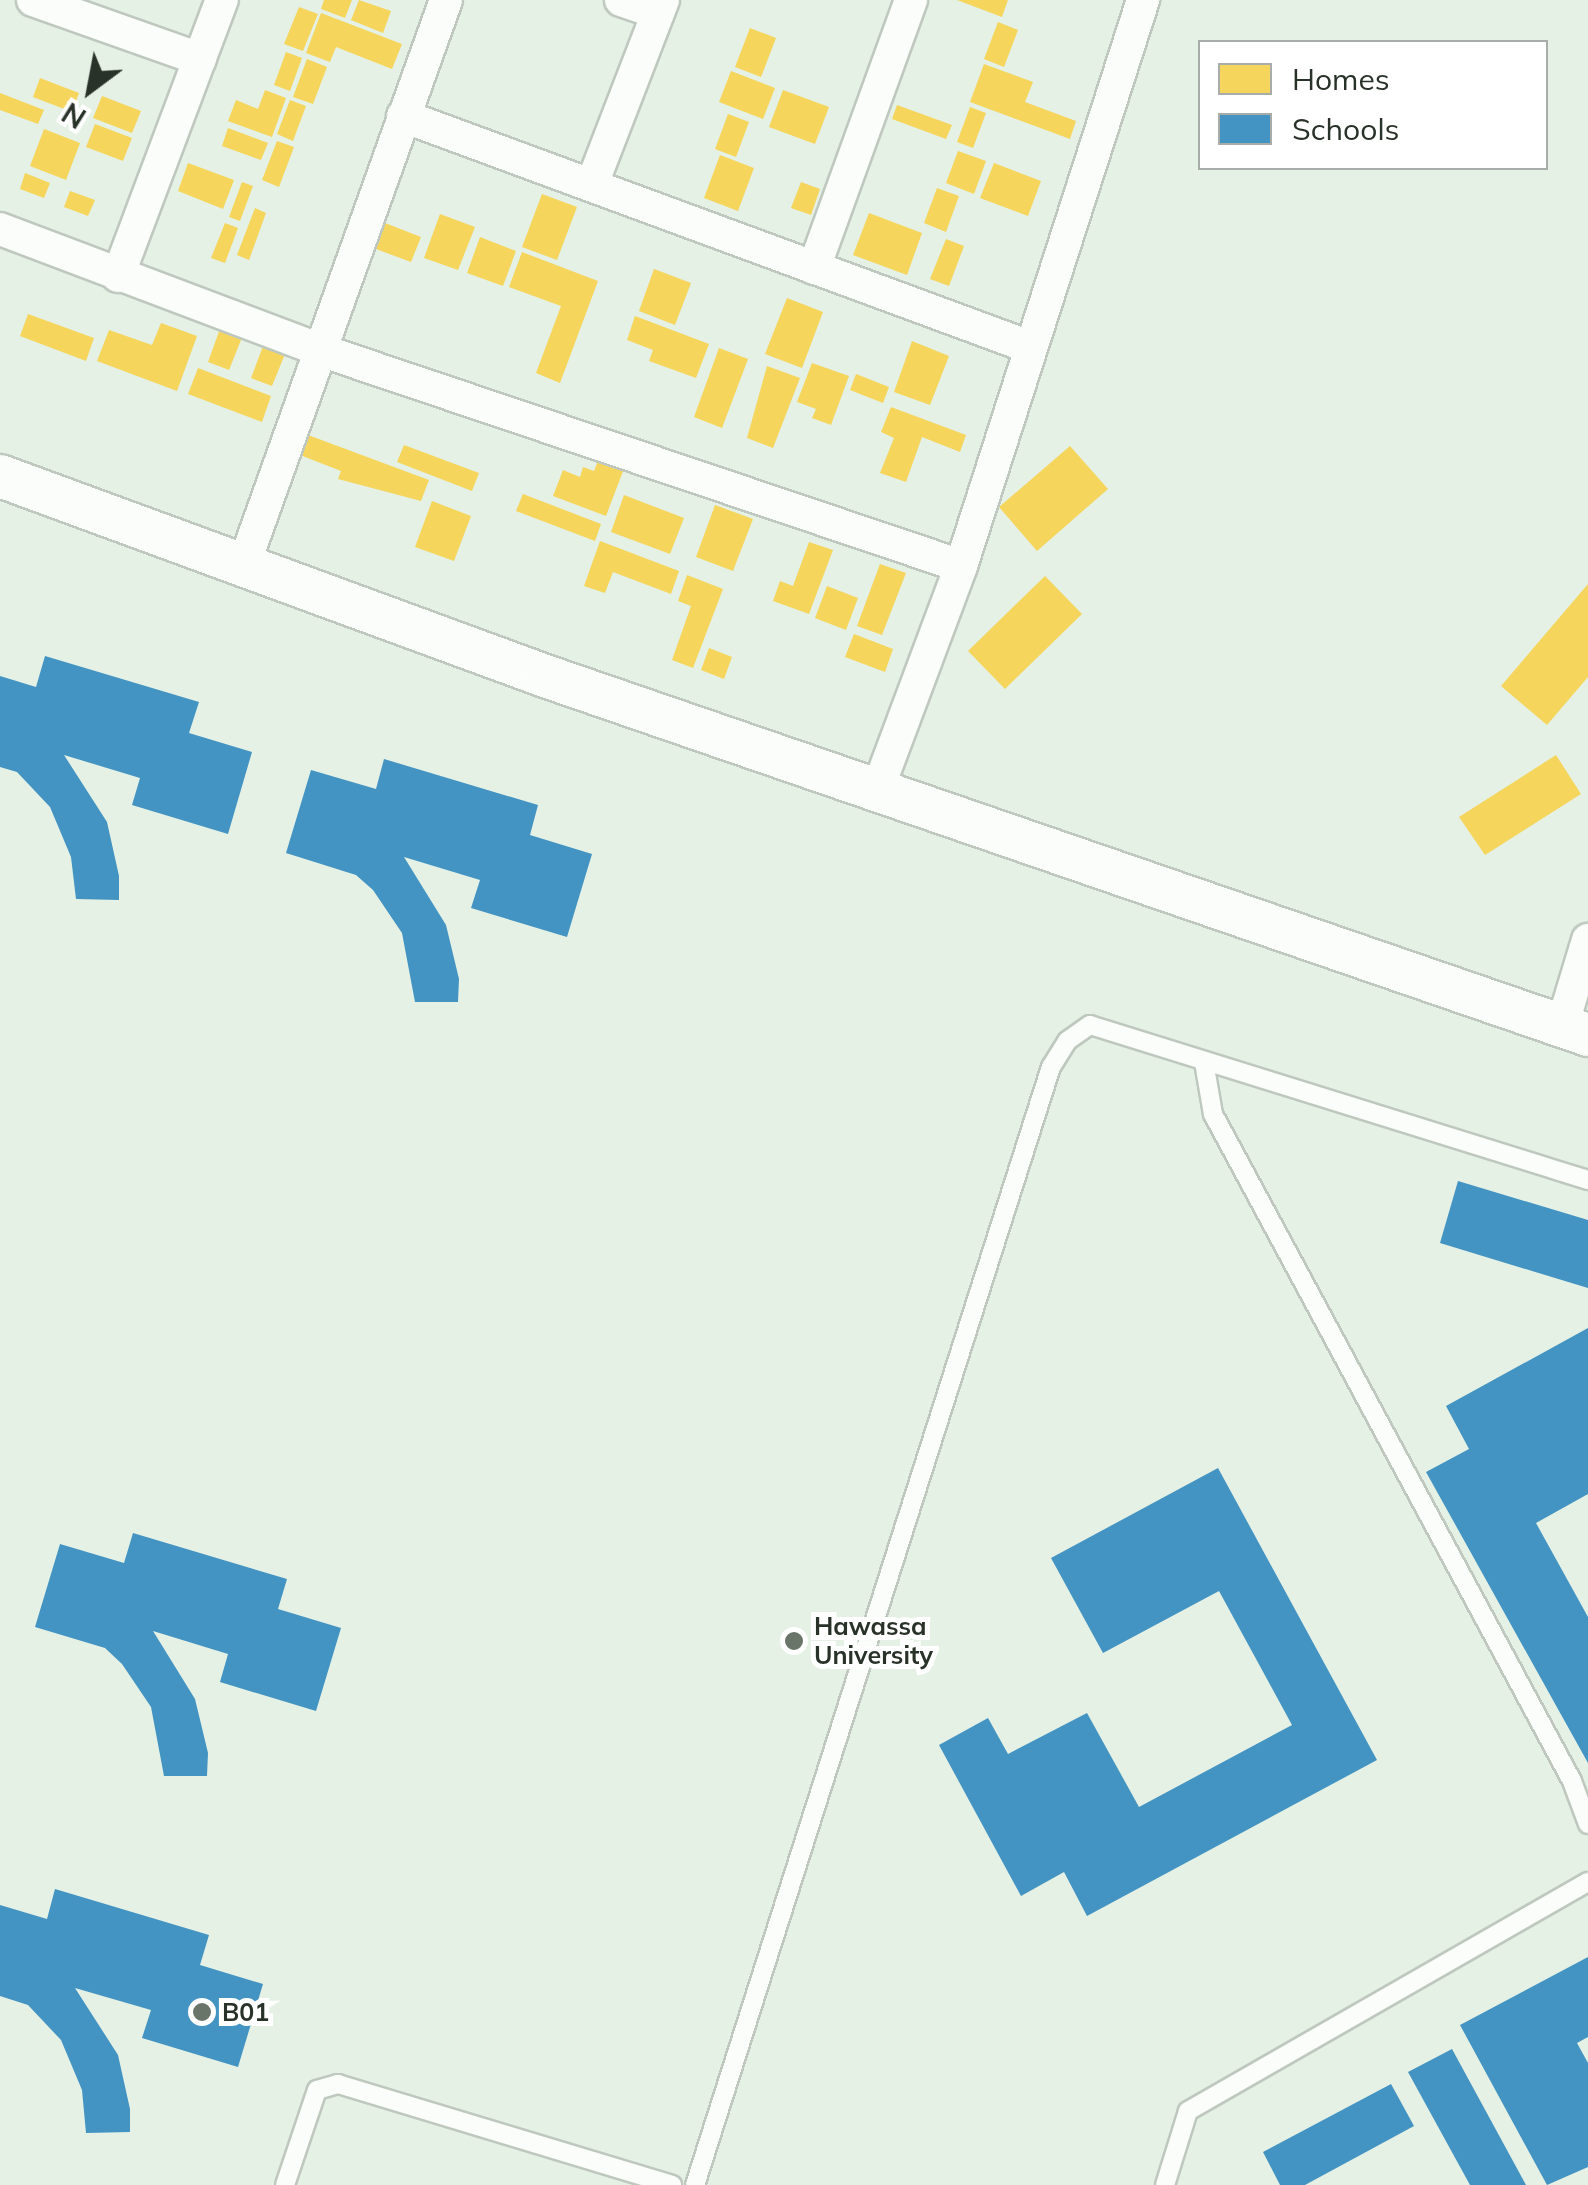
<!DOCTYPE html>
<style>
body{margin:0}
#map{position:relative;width:1588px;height:2185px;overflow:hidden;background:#e4f1e4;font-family:Mulish,sans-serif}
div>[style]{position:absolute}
.homes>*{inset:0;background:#f6d55c}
.schools>*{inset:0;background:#4393c3}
.roads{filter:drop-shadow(2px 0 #bec8be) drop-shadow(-2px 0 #bec8be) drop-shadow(0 2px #bec8be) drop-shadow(0 -2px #bec8be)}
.service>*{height:18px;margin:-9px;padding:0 9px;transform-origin:9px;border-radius:9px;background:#fbfdfb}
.minor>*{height:32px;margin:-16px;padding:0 16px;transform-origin:16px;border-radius:16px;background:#fbfdfb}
.tertiary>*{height:42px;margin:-21px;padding:0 21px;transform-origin:21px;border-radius:21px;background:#fbfdfb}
.dots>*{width:28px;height:28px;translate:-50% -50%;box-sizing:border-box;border:5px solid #fff;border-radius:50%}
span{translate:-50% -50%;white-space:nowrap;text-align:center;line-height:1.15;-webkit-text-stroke:10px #fff;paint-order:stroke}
.poi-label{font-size:25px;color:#293229;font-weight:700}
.left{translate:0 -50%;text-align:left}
.legend{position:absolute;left:1198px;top:40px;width:350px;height:130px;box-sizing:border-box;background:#fff;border:2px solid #a9ada9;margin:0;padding:12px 18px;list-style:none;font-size:30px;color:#293229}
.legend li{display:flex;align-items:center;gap:20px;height:50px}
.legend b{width:50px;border:2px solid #a9ada9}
.north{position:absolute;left:40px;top:40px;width:100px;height:100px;-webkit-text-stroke:8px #fff;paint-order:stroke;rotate:212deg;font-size:28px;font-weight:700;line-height:40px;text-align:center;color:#293229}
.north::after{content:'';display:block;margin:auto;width:35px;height:45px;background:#293229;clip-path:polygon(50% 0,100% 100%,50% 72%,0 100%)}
</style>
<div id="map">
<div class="homes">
<i style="clip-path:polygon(324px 0,352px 0,345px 18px,321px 9px)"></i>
<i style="clip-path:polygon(359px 0,391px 11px,383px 33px,351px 20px)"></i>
<i style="clip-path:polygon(957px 0,1008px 0,1002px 17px)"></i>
<i style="clip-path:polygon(299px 7px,318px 14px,303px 51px,284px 44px)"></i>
<i style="clip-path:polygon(321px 13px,402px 44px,392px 69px,336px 47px,330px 62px,306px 53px)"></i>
<i style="clip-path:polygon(998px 22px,1018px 30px,1004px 67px,984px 59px)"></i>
<i style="clip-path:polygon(750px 28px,776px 38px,761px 77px,735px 67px)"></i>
<i style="clip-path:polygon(286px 52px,302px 58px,290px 91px,274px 85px)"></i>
<i style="clip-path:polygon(307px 59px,327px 67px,313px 104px,293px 97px)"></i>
<i style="clip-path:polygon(984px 64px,1033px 82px,1025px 102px,1076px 121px,1070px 139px,970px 102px)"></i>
<i style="clip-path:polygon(731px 71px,775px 88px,763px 119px,719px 102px)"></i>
<i style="clip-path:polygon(40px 78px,79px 93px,72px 112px,33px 97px)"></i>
<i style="clip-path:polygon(265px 90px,286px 98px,272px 137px,228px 121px,236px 100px,258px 109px)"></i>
<i style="clip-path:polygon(783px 90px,829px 107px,815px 144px,769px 127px)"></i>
<i style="clip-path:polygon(0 93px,44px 110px,38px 124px,0 110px)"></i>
<i style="clip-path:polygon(102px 96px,141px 111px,132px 133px,93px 118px)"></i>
<i style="clip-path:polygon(290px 100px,306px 106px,293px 141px,277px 134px)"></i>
<i style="clip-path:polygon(897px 105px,952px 125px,946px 139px,892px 119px)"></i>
<i style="clip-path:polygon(970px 107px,986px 113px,973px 148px,957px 142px)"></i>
<i style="clip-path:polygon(728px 114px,749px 122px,736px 157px,715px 149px)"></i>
<i style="clip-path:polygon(95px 124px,132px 138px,123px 161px,86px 147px)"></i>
<i style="clip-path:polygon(228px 128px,268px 143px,261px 160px,222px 146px)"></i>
<i style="clip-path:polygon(44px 129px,80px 143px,66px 180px,30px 166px)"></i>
<i style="clip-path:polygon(277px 141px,294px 147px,279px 187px,262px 180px)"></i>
<i style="clip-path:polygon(958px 151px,986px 161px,974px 194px,946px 183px)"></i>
<i style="clip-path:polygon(720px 155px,754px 168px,738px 211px,704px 198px)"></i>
<i style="clip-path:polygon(188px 163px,234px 180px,223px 209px,178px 191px)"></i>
<i style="clip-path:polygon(994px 163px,1041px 181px,1028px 216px,980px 198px)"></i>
<i style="clip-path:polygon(25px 173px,50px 183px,44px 198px,20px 189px)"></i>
<i style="clip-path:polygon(242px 182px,253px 186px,240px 221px,229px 217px)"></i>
<i style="clip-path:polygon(801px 182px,820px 189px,811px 215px,791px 208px)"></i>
<i style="clip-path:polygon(937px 188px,959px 196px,946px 232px,924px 223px)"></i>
<i style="clip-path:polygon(70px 191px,95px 200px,88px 216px,64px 207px)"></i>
<i style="clip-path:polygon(542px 194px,577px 207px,557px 260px,522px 247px)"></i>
<i style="clip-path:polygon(255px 208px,266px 213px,249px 260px,237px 255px)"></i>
<i style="clip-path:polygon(869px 213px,922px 233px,907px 275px,853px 255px)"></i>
<i style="clip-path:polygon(440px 214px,475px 227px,458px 270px,424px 258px)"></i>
<i style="clip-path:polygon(225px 223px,238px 228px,225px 263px,211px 258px)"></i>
<i style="clip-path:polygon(385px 223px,421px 237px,411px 262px,376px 249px)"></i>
<i style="clip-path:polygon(480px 237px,516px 251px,503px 286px,467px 273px)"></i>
<i style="clip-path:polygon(946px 239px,964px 246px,949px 286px,930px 279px)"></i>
<i style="clip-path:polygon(522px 252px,598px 281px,560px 383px,536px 373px,561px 306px,509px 287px)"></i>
<i style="clip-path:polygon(654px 269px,691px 283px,675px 325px,639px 311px)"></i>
<i style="clip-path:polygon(787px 298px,823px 312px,802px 368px,765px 354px)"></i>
<i style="clip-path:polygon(28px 314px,94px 338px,86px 361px,20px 336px)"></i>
<i style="clip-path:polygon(635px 316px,709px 344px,696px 378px,649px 361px,653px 350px,627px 340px)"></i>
<i style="clip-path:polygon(161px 323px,197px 336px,177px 391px,97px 361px,109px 330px,152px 345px)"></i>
<i style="clip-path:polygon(221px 326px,243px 335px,229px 370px,208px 362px)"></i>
<i style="clip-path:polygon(265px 341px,287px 349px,272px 386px,251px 378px)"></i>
<i style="clip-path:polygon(912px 341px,949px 356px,930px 405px,894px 392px)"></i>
<i style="clip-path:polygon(719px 348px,748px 359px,722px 428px,694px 417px)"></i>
<i style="clip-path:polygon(812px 363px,849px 376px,831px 425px,812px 418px,816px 409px,797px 402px)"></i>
<i style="clip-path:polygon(767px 366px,800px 378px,773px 448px,747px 438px)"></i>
<i style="clip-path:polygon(198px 368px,271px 396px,262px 422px,188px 394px)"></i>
<i style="clip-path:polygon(856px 374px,889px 387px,883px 403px,850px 390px)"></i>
<i style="clip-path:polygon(891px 407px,966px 435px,960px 452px,922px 437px,906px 482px,880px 473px,894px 438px,881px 432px)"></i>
<i style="clip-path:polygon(308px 435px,429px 480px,421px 501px,338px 479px,341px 471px,300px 455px)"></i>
<i style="clip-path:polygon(404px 445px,479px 473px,472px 491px,397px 462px)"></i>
<i style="clip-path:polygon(1070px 446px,1108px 489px,1037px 551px,999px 507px)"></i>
<i style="clip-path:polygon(600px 456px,625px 466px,606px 516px,553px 496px,563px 470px,580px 477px,583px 467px,594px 471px)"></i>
<i style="clip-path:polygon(523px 494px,601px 524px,595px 541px,516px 511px)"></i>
<i style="clip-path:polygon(624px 495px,684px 518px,670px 554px,611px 532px)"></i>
<i style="clip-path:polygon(432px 501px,471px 516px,454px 561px,415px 547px)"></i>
<i style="clip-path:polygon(715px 505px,753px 519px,733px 571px,696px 557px)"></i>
<i style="clip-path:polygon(600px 541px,679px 571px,671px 594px,613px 572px,605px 593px,584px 586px)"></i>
<i style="clip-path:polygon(809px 542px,833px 550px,809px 614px,773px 601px,780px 581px,793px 586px)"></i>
<i style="clip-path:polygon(880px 564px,906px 573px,882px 635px,857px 626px)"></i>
<i style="clip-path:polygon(687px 575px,723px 589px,693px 668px,672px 660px,691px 606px,678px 601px)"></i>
<i style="clip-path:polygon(1045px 576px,1082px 614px,1005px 689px,968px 651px)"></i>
<i style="clip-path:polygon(1588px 584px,1588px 677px,1547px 725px,1501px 686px)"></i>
<i style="clip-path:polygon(827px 586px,858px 598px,846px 630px,815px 618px)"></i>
<i style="clip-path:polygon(854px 634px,893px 649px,885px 672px,845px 657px)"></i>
<i style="clip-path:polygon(709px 648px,732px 657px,724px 679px,701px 670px)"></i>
<i style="clip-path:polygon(1556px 755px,1581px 794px,1485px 855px,1459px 817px)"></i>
</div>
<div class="schools">
<i style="clip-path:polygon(45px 656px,199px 702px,189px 733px,252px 752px,228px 834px,132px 805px,140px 778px,64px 755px,107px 822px,119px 876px,119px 900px,76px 899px,71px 857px,50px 807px,17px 772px,0 767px,0 676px,36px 687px)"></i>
<i style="clip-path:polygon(384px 759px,538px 805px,530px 835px,592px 854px,567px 937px,471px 908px,480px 880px,404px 857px,446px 925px,459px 979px,458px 1002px,415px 1002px,402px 933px,373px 890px,356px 875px,286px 853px,311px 770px,376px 789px)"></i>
<i style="clip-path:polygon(1458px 1181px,1588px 1220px,1588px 1288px,1440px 1243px)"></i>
<i style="clip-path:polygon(1588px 1328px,1588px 1494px,1536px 1523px,1588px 1617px,1588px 1763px,1426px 1472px,1469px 1449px,1446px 1406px)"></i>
<i style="clip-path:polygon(1218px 1468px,1377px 1760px,1087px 1916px,1064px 1872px,1021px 1896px,939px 1745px,988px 1718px,1008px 1754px,1087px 1713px,1139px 1807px,1292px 1725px,1219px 1591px,1103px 1653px,1051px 1558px)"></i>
<i style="clip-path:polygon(133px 1533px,287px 1579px,278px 1609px,341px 1628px,316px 1711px,220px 1682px,228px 1654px,153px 1631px,195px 1699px,208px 1753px,207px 1776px,164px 1776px,151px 1707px,122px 1664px,105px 1648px,35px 1627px,60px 1544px,124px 1563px)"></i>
<i style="clip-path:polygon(55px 1889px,209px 1935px,200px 1965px,263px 1984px,238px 2067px,142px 2038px,151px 2010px,75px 1988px,118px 2055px,130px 2109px,130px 2132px,86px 2133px,82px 2090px,61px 2040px,28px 2005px,0 1996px,0 1905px,47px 1919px)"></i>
<i style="clip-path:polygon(1588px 1957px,1588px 2037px,1577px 2043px,1588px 2063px,1588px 2167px,1547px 2185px,1460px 2025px)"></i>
<i style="clip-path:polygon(1452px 2049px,1526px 2185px,1470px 2185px,1408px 2072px)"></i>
<i style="clip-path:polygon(1391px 2084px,1414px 2126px,1305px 2185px,1280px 2185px,1263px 2152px)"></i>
</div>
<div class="roads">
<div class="service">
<i style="left:1204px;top:1062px;width:53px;rotate:80.2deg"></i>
<i style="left:1213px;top:1114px;width:757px;rotate:61.71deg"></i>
<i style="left:1572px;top:1781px;width:46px;rotate:69.6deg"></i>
<i style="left:285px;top:2185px;width:100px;rotate:-71.4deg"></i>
<i style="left:317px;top:2090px;width:22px;rotate:-16deg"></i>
<i style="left:338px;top:2084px;width:349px;rotate:16.8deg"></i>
<i style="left:695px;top:2185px;width:1173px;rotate:-72.34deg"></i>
<i style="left:1051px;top:1067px;width:31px;rotate:-58deg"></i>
<i style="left:1067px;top:1041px;width:28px;rotate:-35deg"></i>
<i style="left:1090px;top:1025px;width:522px;rotate:17.29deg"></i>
<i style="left:1165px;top:2185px;width:77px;rotate:-72.7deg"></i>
<i style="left:1188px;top:2111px;width:461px;rotate:-29.8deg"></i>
</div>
<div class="minor">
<i style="left:33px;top:0;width:177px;rotate:19.5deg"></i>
<i style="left:621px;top:0;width:39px;rotate:19deg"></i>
<i style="left:403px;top:116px;width:665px;rotate:20.23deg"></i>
<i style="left:592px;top:184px;width:197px;rotate:-68.9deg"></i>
<i style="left:0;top:229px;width:342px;rotate:20.7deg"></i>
<i style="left:320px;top:350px;width:676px;rotate:18.62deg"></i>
<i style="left:814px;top:268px;width:285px;rotate:-70.1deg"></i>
<i style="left:118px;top:276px;width:295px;rotate:-69.4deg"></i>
<i style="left:243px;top:567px;width:602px;rotate:-70.3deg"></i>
<i style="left:877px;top:791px;width:240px;rotate:-69.5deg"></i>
<i style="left:961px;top:566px;width:595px;rotate:-72.17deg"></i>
<i style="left:1562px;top:1026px;width:90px;rotate:-73.2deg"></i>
</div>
<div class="tertiary">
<i style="left:0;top:476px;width:581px;rotate:20.15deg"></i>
<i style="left:545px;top:676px;width:1103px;rotate:18.99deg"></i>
</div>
</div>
<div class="dots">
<i style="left:794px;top:1641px;background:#6a756a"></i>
<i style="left:202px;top:2012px;background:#6a756a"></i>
</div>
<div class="poi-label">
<span class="left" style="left:814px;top:1641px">Hawassa<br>University</span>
<span class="left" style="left:222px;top:2012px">B01</span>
</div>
<ul class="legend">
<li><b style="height:28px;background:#f6d55c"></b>Homes</li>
<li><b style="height:28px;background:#4393c3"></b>Schools</li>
</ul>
<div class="north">N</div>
</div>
